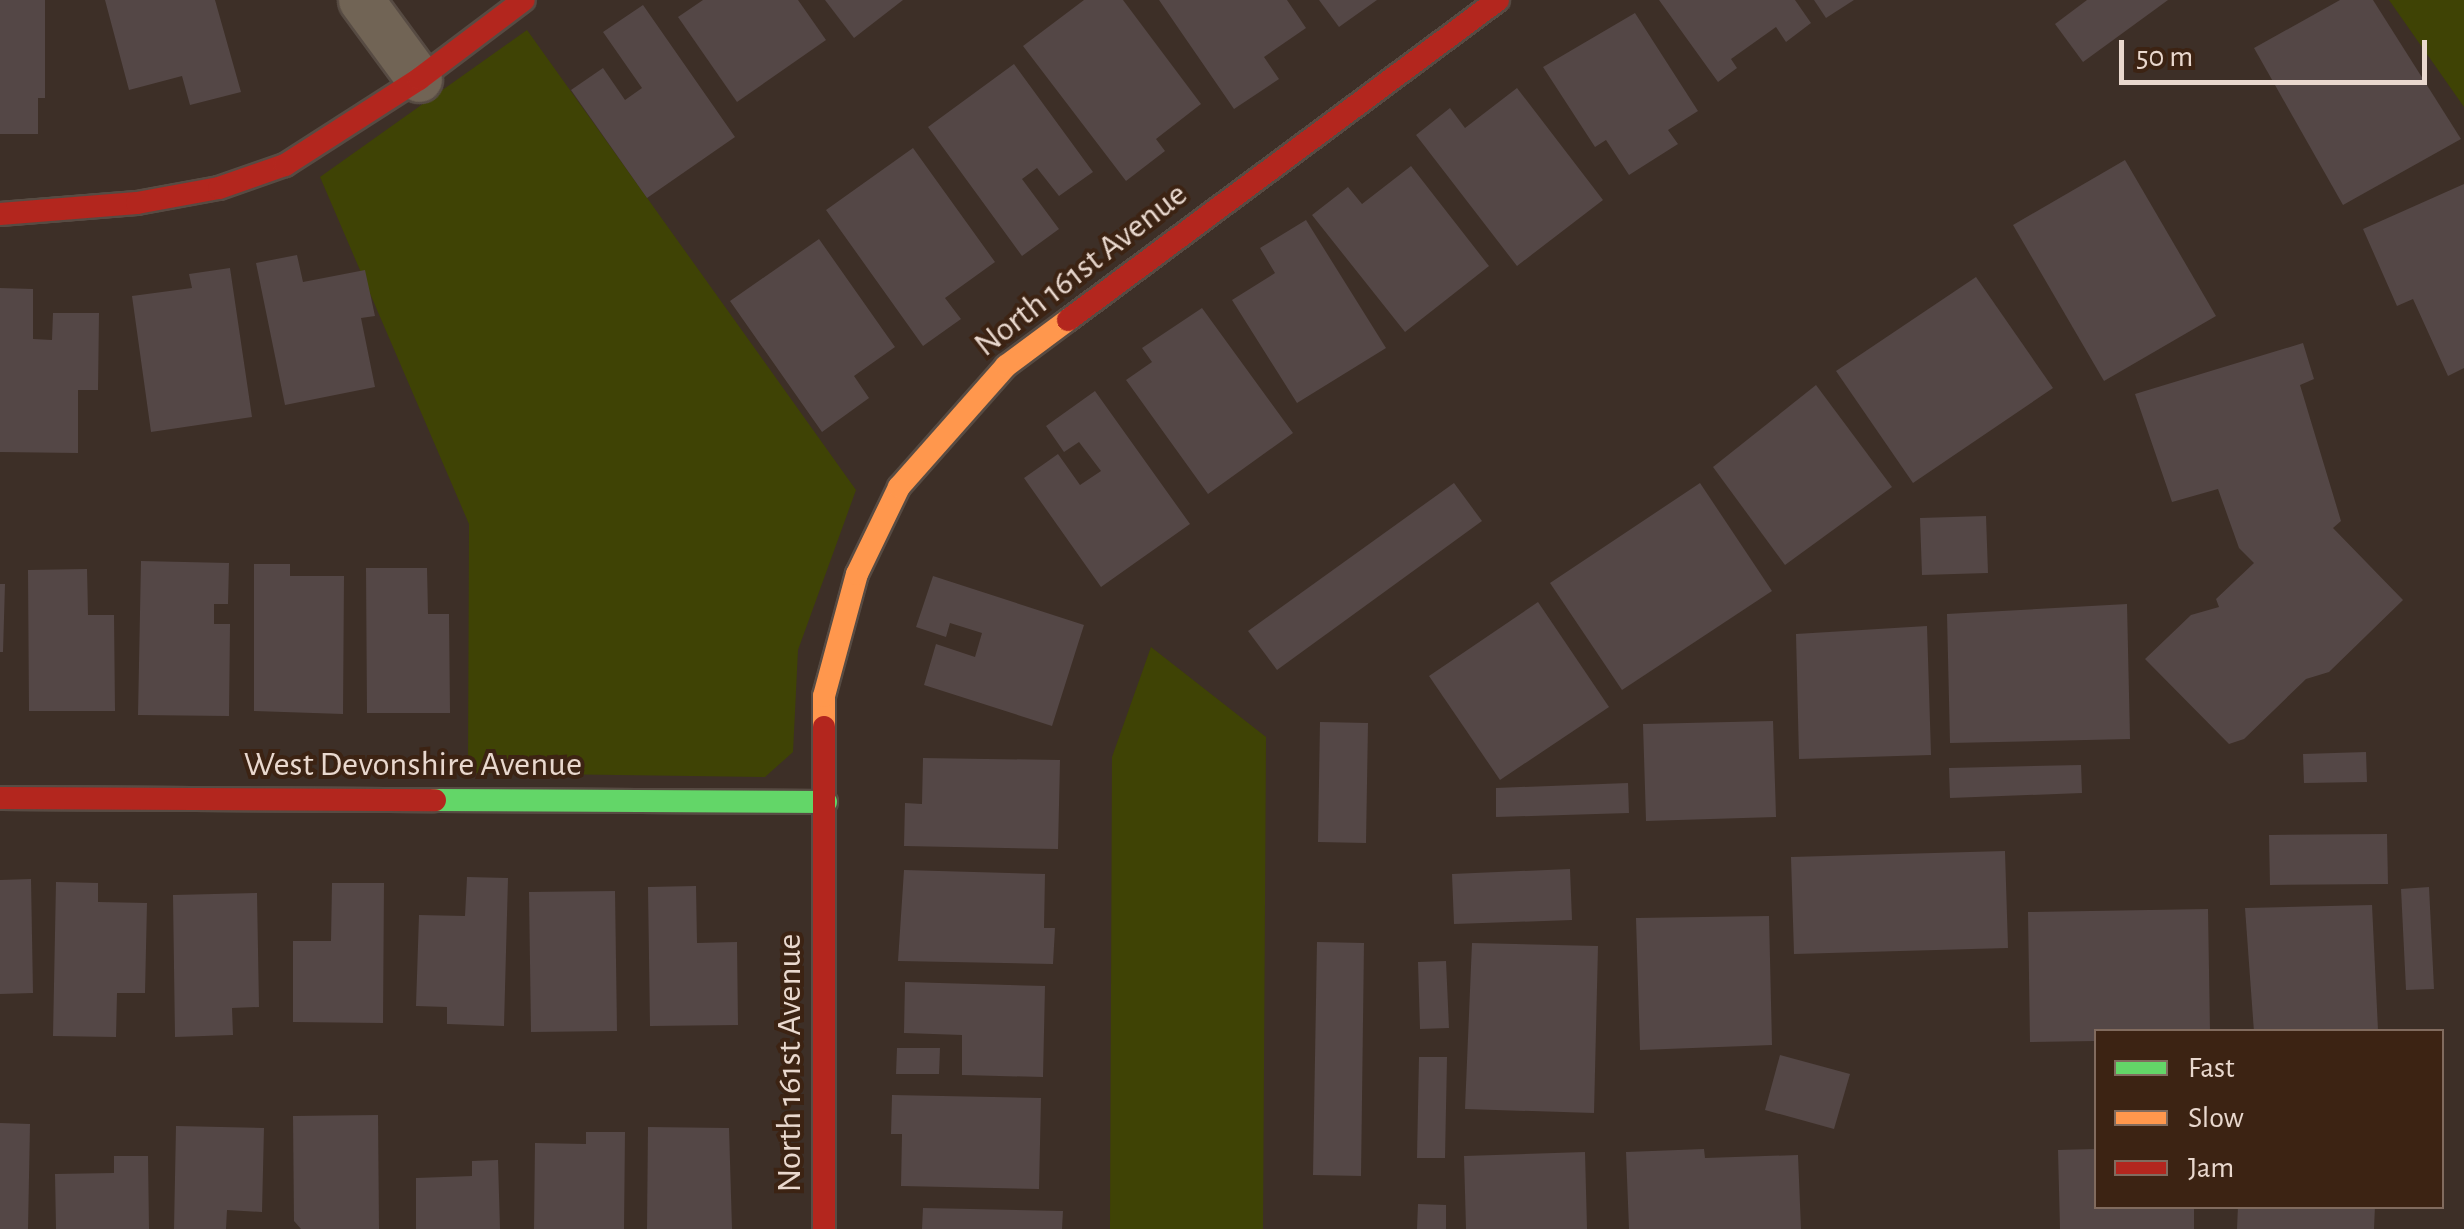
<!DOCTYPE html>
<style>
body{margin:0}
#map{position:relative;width:2464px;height:1229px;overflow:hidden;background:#3d2f27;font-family:"Alegreya Sans",sans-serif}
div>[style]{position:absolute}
.green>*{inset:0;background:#3f4305}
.building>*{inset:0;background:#544746}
.roads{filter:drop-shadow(2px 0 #574b43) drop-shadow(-2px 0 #574b43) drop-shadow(0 2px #574b43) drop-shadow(0 -2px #574b43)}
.street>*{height:45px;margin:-22.5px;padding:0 22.5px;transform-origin:22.5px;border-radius:22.5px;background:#716455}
.fast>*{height:22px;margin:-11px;padding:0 11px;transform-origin:11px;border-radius:11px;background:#63d668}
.slow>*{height:22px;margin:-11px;padding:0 11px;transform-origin:11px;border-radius:11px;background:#ff974d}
.jam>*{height:22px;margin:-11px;padding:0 11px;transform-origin:11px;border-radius:11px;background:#b3261e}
span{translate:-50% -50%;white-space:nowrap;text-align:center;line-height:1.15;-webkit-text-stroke:8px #3c2313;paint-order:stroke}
.street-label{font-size:35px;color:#e9d8ce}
.legend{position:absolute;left:2094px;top:1029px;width:350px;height:180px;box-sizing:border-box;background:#3c2313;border:2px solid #816b5e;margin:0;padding:12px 18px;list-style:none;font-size:30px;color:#e9d8ce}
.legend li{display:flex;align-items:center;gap:20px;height:50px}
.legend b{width:50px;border:2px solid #816b5e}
.scale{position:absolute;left:2119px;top:40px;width:308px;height:45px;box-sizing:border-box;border:5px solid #e9d8ce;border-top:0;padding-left:12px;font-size:30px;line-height:35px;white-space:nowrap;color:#e9d8ce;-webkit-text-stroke:8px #3c2313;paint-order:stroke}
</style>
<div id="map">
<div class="green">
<i style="clip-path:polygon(2389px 0,2464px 0,2464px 107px)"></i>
<i style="clip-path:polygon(527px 30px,856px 490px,798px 650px,793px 752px,765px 777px,468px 773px,469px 524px,320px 177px)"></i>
<i style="clip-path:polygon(1151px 647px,1266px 737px,1263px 1229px,1110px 1229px,1112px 757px)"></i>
</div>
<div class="building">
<i style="clip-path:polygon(0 0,45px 0,45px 98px,38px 98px,38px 134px,0 134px)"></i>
<i style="clip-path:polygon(105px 0,215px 0,241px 92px,190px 105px,182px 76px,129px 90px)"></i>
<i style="clip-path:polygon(703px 0,798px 0,826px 40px,737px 102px,678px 17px)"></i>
<i style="clip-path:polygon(825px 0,903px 0,854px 38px)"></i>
<i style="clip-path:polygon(1084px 0,1123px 0,1201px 104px,1156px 139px,1165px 151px,1126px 181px,1023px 46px)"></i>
<i style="clip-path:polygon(1159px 0,1287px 0,1306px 28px,1264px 57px,1279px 79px,1234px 109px)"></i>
<i style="clip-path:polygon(1319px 0,1377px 0,1339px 27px)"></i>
<i style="clip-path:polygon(1659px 0,1795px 0,1811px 23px,1786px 42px,1776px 27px,1731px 59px,1737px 68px,1718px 82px)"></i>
<i style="clip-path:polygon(1814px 0,1854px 0,1826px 18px)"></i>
<i style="clip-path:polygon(2087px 0,2168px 0,2083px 62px,2055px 24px)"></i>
<i style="clip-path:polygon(2340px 0,2373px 0,2461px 139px,2343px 205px,2254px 48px)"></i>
<i style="clip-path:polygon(643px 5px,735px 137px,647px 198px,571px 90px,603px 68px,625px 100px,642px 88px,603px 32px)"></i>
<i style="clip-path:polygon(1635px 13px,1698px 111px,1668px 130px,1678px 144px,1629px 175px,1606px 140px,1595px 147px,1543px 67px)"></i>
<i style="clip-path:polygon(1014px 64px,1093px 172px,1059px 196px,1037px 168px,1022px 179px,1059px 229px,1022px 256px,928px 127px)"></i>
<i style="clip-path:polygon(1517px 88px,1603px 200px,1517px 266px,1416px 135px,1450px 108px,1465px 128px)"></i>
<i style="clip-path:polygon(913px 148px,995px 262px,945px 298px,961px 319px,923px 346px,826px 210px)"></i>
<i style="clip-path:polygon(2125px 160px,2216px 316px,2104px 381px,2013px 225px)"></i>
<i style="clip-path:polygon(1411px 166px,1489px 266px,1405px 332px,1312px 215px,1348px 187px,1362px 204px)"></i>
<i style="clip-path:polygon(2464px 184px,2464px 368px,2448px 376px,2413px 299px,2397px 306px,2363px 229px)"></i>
<i style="clip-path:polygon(1306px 220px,1386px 348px,1297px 403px,1232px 300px,1275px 273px,1260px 248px)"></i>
<i style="clip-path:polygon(819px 239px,895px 347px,854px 376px,869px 398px,822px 432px,730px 301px)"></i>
<i style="clip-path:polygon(297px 255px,303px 282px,365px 270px,375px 316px,361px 318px,375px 387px,285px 405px,256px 263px)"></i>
<i style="clip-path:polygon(230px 268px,252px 417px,151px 432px,132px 296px,192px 288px,189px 274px)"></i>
<i style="clip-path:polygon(1976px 277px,2053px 388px,1913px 483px,1836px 371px)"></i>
<i style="clip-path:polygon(0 288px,33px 289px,33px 339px,52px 340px,53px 313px,99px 313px,98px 390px,78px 390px,78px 453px,0 452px)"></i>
<i style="clip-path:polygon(1202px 308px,1293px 433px,1208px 494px,1126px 380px,1152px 362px,1142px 348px)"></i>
<i style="clip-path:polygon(2303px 343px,2314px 379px,2300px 385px,2341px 521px,2333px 528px,2403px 600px,2329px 672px,2306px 679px,2244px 739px,2229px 744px,2145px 659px,2191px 615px,2219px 607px,2216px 599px,2254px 563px,2239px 548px,2218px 489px,2172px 502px,2135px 394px)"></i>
<i style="clip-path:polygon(1816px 385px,1892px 487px,1785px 565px,1713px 467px)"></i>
<i style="clip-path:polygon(1095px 391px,1190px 524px,1101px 587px,1024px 478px,1058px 454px,1080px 485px,1101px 471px,1079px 442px,1064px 452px,1046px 426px)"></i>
<i style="clip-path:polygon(1454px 483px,1482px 521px,1277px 670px,1248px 631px)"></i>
<i style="clip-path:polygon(1700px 483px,1772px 591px,1622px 690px,1550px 583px)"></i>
<i style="clip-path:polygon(1986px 516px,1988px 573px,1922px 575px,1920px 518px)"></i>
<i style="clip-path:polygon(141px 561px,229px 563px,228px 604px,214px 604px,214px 624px,230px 624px,229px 716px,138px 715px)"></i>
<i style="clip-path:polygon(254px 564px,290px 564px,290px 576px,344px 576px,343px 714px,254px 711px)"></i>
<i style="clip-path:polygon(366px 568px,427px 568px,428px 614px,449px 614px,450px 713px,367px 713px)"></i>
<i style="clip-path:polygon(87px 569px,88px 615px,114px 615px,115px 711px,29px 711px,28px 570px)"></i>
<i style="clip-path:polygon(933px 576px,1084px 625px,1052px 726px,924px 685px,936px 644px,975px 657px,982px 633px,950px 623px,946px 637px,916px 627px)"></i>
<i style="clip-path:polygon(0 584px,5px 584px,3px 652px,0 652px)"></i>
<i style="clip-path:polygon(1538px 602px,1609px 707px,1500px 780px,1429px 676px)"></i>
<i style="clip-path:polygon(2127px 604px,2130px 739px,1950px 743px,1947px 614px)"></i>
<i style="clip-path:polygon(1927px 626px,1931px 755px,1799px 759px,1796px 634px)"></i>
<i style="clip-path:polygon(1773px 721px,1776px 817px,1646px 821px,1643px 724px)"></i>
<i style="clip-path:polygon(1320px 722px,1368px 723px,1366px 843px,1318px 842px)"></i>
<i style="clip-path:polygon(2366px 752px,2367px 782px,2304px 783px,2303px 754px)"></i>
<i style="clip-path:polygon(923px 758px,1060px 760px,1058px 849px,904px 846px,905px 803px,922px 804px)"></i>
<i style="clip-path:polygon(2081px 765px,2082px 793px,1950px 798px,1949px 768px)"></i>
<i style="clip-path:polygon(1628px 783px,1629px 813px,1496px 817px,1496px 788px)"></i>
<i style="clip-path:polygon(2387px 834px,2388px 884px,2270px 885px,2269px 835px)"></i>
<i style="clip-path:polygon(2005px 851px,2008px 948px,1794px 954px,1791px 857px)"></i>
<i style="clip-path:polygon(1570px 869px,1572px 920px,1454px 924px,1452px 874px)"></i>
<i style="clip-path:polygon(904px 870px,1045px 874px,1044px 928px,1055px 928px,1053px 964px,898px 961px)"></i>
<i style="clip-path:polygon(467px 877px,508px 878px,504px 1026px,447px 1024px,447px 1007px,416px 1006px,419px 915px,465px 916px)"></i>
<i style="clip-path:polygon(31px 879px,33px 993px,0 994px,0 880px)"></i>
<i style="clip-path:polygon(56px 882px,98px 883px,98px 902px,147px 903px,145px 993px,117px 993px,116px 1037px,53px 1036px)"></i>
<i style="clip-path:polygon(332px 883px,384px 883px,383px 1023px,293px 1022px,293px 941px,331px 941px)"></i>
<i style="clip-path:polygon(696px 886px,697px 943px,737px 942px,738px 1025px,650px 1026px,648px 887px)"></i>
<i style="clip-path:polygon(2429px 887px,2434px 989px,2406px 990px,2401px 889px)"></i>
<i style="clip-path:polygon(615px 891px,617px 1031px,531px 1032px,529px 892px)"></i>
<i style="clip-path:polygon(257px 893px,259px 1007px,232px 1008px,233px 1035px,175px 1037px,173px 895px)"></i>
<i style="clip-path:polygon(2372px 905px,2378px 1030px,2254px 1032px,2245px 908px)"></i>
<i style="clip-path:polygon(2208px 909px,2210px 1032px,2096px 1032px,2096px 1041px,2030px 1042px,2028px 912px)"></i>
<i style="clip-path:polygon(1769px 916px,1772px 1045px,1640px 1050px,1636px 918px)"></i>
<i style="clip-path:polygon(1317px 942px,1364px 943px,1361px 1176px,1313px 1175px)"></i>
<i style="clip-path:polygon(1472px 943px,1598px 946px,1594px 1113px,1465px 1109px)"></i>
<i style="clip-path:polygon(1446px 961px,1449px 1028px,1420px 1029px,1418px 962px)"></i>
<i style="clip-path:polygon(905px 982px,1045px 986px,1043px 1077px,962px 1075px,962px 1035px,904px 1033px)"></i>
<i style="clip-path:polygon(897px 1048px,940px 1048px,939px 1074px,896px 1074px)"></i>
<i style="clip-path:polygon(1780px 1055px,1850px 1074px,1834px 1129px,1765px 1110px)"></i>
<i style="clip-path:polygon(1419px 1057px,1447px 1057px,1445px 1158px,1417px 1158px)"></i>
<i style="clip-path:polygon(892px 1095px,1041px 1098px,1039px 1189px,901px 1186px,902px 1134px,891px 1134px)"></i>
<i style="clip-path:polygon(378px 1115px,379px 1229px,301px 1229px,294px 1221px,293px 1116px)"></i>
<i style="clip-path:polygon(0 1123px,30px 1124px,28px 1229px,0 1229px)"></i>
<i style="clip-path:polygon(176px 1126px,264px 1128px,262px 1212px,227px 1210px,226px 1229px,174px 1229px)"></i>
<i style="clip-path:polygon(648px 1127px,729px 1128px,732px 1229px,647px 1229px)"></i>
<i style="clip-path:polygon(586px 1132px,625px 1132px,624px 1229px,534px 1229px,535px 1143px,586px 1144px)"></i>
<i style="clip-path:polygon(1704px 1149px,1705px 1158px,1798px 1155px,1801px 1229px,1629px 1229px,1626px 1152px)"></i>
<i style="clip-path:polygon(2096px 1149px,2096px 1206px,2194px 1206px,2194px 1229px,2060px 1229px,2058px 1150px)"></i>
<i style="clip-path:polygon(1585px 1152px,1587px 1229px,1466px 1229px,1464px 1156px)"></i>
<i style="clip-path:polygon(114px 1156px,148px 1156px,149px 1229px,56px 1229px,55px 1174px,114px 1173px)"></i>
<i style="clip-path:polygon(498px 1160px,500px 1229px,416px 1229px,416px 1178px,472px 1176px,472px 1161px)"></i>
<i style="clip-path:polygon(1418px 1204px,1446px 1205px,1446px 1229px,1417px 1229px)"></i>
<i style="clip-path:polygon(2238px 1206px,2375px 1206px,2374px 1229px,2237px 1229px)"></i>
<i style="clip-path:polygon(923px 1208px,1063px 1211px,1062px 1229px,922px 1229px)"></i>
</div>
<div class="roads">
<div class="street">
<i style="left:361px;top:0;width:98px;rotate:53.7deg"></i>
</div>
<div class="fast">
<i style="left:435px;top:800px;width:391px;rotate:0.3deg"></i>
</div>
<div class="slow">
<i style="left:824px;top:727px;width:31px;rotate:-90deg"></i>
<i style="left:824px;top:696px;width:126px;rotate:-74.9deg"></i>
<i style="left:857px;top:574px;width:97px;rotate:-64.2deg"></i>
<i style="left:899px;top:487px;width:162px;rotate:-48.5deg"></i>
<i style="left:1006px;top:366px;width:77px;rotate:-36.6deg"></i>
</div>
<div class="jam">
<i style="left:0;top:214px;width:137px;rotate:-4.6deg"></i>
<i style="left:137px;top:203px;width:83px;rotate:-10.4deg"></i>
<i style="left:219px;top:188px;width:70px;rotate:-19.2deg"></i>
<i style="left:285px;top:165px;width:159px;rotate:-32.7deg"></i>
<i style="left:419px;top:79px;width:131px;rotate:-37deg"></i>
<i style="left:1068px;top:320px;width:536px;rotate:-36.66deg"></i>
<i style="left:824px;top:727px;width:502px;rotate:90deg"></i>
<i style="left:0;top:798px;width:435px;rotate:0.3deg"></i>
</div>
</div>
<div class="street-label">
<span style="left:1081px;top:270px;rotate:-38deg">North 161st Avenue</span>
<span style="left:413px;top:765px">West Devonshire Avenue</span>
<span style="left:790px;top:1063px;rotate:-90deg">North 161st Avenue</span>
</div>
<ul class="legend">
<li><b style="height:12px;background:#63d668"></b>Fast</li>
<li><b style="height:12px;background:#ff974d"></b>Slow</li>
<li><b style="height:12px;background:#b3261e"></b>Jam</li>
</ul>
<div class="scale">50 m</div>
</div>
